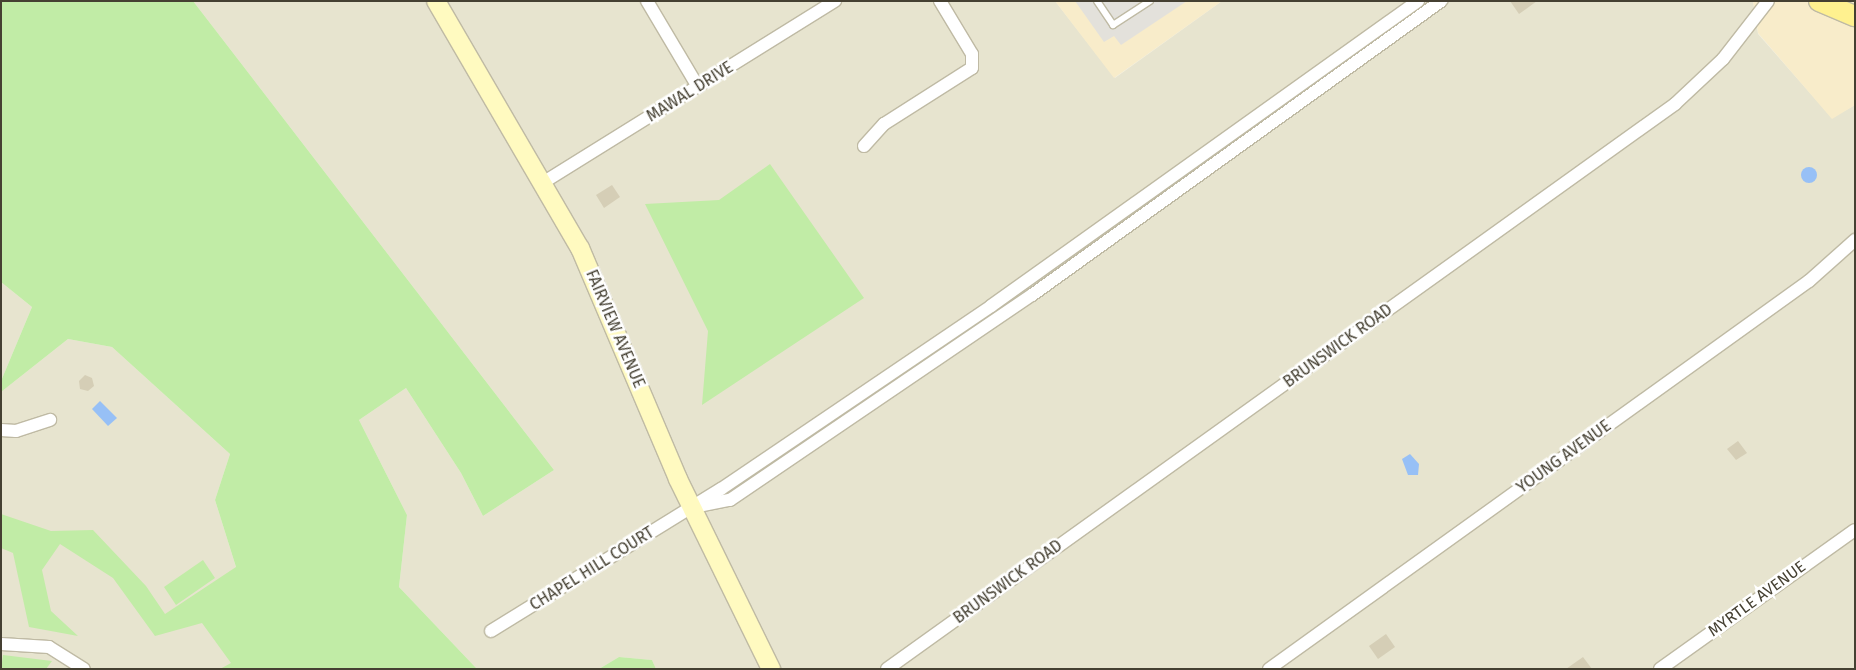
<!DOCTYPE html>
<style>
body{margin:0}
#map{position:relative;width:1856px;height:670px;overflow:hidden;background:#f3f0e2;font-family:"Fira Sans",sans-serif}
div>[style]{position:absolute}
.residential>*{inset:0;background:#e7e4cf}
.commercial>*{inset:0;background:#f8ecca}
.green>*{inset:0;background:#c1eca6}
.parking>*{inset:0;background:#e3e1db}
.water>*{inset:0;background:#97c0f6}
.round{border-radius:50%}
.building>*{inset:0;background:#d5ceb6}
.roads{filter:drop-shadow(1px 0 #bfbaa4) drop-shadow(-1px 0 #bfbaa4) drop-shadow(0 1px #bfbaa4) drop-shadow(0 -1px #bfbaa4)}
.service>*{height:6px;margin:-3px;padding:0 3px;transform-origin:3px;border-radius:3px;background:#fff}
.minor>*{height:12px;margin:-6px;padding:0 6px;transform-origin:6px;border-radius:6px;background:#fff}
.secondary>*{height:18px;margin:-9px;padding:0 9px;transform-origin:9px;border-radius:9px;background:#fffac0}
.primary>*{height:20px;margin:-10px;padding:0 10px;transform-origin:10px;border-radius:10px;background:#fff18f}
span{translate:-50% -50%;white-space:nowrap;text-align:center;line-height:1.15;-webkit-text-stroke:5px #fff;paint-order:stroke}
.street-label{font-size:16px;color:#454032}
.frame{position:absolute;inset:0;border:2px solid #454032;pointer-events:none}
</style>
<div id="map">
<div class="residential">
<i style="clip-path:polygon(193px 1px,1055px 1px,1115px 78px,1222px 1px,1753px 1px,1758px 34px,1832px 118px,1855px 105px,1855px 669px,656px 669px,652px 660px,619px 657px,599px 669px,477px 669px,399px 587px,407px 515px,359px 420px,406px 388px,461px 473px,483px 516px,554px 470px)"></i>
<i style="clip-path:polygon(1px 282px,32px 307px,1px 381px)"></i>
<i style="clip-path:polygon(68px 339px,112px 347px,230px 454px,215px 500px,239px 577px,258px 669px,1px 669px,1px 392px)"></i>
</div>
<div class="commercial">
<i style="clip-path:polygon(1055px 1px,1222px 1px,1114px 78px)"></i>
<i style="clip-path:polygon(1753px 1px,1855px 1px,1855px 105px,1832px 119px,1758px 33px)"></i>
</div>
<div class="green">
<i style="clip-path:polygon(1px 1px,193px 1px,554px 470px,483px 516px,461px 473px,406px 388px,359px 420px,407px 515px,399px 587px,477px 669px,220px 669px,231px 663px,202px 623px,155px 636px,113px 578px,60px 544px,42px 570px,51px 611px,78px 636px,29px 627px,13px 553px,1px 548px,1px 514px,51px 531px,93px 530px,146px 586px,165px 614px,236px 567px,215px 500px,230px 454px,112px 347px,68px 339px,1px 392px,1px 381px,32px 307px,1px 282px)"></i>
<i style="clip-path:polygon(770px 164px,864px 298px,702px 405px,708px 331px,645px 204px,719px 200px)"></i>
<i style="clip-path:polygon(203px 560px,215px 578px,176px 605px,164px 587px)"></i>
<i style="clip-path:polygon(3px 655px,52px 661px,46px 669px,1px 669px)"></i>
<i style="clip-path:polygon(619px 657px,652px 660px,656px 669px,599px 669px)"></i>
</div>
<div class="parking">
<i style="clip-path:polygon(1075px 1px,1187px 1px,1121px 45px,1114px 36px,1104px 42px)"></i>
</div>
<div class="water">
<i class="round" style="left:1801px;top:167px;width:16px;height:16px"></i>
<i style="clip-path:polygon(100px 401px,117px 418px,108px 426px,92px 409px)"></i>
<i style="clip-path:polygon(1410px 454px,1419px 464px,1418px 475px,1408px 475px,1402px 459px)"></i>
</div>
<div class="building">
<i style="clip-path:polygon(1510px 1px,1537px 1px,1519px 14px)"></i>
<i style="clip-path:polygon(612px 185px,620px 197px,604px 208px,596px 195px)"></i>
<i style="clip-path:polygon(85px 375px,92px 378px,94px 386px,88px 391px,80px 389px,79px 381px)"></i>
<i style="clip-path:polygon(1738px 441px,1747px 453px,1736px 460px,1727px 449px)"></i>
<i style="clip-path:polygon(1386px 634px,1395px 647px,1378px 659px,1369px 646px)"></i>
<i style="clip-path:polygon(1583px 657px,1592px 669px,1566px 669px)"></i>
</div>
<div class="roads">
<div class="service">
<i style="left:1097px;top:1px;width:29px;rotate:56deg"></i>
<i style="left:1113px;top:25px;width:44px;rotate:-33deg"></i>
</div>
<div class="minor">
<i style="left:647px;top:1px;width:100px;rotate:59.3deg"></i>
<i style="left:864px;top:146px;width:30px;rotate:-48deg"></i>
<i style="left:884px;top:124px;width:104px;rotate:-32.5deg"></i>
<i style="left:972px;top:68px;width:14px;rotate:-90deg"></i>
<i style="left:972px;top:54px;width:62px;rotate:-121.1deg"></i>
<i style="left:544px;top:182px;width:343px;rotate:-31.9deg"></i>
<i style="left:1px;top:430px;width:15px;rotate:4deg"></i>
<i style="left:16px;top:431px;width:36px;rotate:-18deg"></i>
<i style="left:698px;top:506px;width:33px;rotate:-11deg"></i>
<i style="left:730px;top:500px;width:365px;rotate:-34.2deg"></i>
<i style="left:1032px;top:295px;width:504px;rotate:-35.71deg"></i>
<i style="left:491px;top:631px;width:270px;rotate:-31.7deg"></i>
<i style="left:721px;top:489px;width:326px;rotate:-34.1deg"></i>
<i style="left:991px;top:306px;width:525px;rotate:-35.54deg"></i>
<i style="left:1px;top:644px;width:48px;rotate:3.6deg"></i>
<i style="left:49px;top:647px;width:41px;rotate:32.2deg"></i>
<i style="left:887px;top:669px;width:970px;rotate:-35.64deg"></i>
<i style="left:1675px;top:104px;width:66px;rotate:-43.2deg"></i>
<i style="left:1723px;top:59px;width:73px;rotate:-52.2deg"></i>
<i style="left:1269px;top:669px;width:665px;rotate:-35.7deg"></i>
<i style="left:1809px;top:281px;width:62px;rotate:-41.7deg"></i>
<i style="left:1660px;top:669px;width:239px;rotate:-35.5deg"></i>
</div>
<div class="secondary">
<i style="left:436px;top:1px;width:286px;rotate:59.8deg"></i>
<i style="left:580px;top:248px;width:251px;rotate:67deg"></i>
<i style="left:678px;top:479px;width:212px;rotate:63.9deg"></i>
</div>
<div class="primary">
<i style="left:1819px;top:1px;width:39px;rotate:23deg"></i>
</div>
</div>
<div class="street-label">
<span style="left:690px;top:92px;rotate:-32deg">MAWAL DRIVE</span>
<span style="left:615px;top:329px;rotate:67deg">FAIRVIEW AVENUE</span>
<span style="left:1338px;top:346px;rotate:-36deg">BRUNSWICK ROAD</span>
<span style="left:1564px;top:457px;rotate:-36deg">YOUNG AVENUE</span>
<span style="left:592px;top:569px;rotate:-32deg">CHAPEL HILL COURT</span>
<span style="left:1008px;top:582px;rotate:-36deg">BRUNSWICK ROAD</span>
<span style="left:1757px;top:599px;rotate:-36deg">MYRTLE AVENUE</span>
</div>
<div class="frame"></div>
</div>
